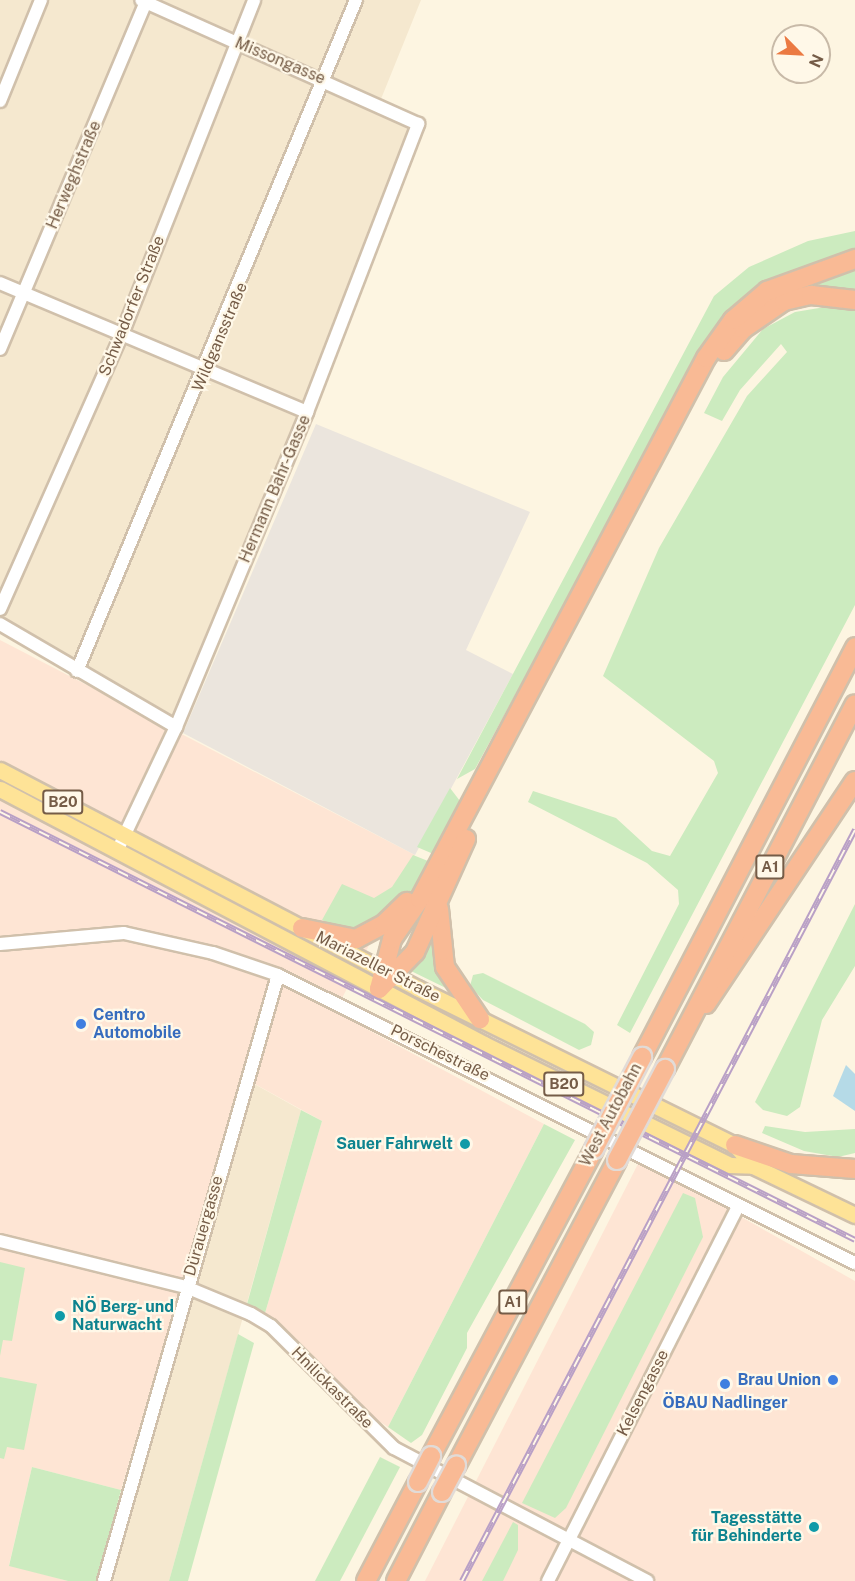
<!DOCTYPE html>
<meta charset="utf-8">
<style>
body{margin:0}
#map{position:relative;width:855px;height:1581px;overflow:hidden;background:#fdf5e1;font-family:"Public Sans",sans-serif}
div>[style]{position:absolute}
.residential>*{inset:0;background:#f5e8cf}
.commercial>*{inset:0;background:#fee5d4}
.industrial>*{inset:0;background:#ebe5dd}
.green>*{inset:0;background:#ccebbf}
.water>*{inset:0;background:#b5dae7}
.roads{filter:drop-shadow(2px 0 #d0c0ab) drop-shadow(-2px 0 #d0c0ab) drop-shadow(0 2px #d0c0ab) drop-shadow(0 -2px #d0c0ab)}
.minor>*{height:12px;margin:-6px;padding:0 6px;transform-origin:6px;border-radius:6px;background:#fff}
.major>*{height:15px;margin:-7.5px;padding:0 7.5px;transform-origin:7.5px;border-radius:7.5px;background:#fee397}
.highway>*{height:18px;margin:-9px;padding:0 9px;transform-origin:9px;border-radius:9px;background:#f9ba95}
.rail>*{height:6px;margin-top:-3px;transform-origin:0;background:repeating-linear-gradient(90deg,#fff8e8 0 11px,#b9a0c6 0 22px);box-sizing:border-box;border-block:2px solid #b9a0c6}
.bridges{filter:drop-shadow(2px 0 #e1dbd7) drop-shadow(-2px 0 #e1dbd7) drop-shadow(0 2px #e1dbd7) drop-shadow(0 -2px #e1dbd7)}
.highway-bridge>*{height:18px;margin:-9px;padding:0 9px;transform-origin:9px;border-radius:9px;background:#f9ba95}
.dots>*{width:16px;height:16px;translate:-50% -50%;box-sizing:border-box;border:3px solid #fff8e8;border-radius:50%}
span{translate:-50% -50%;white-space:nowrap;text-align:center;line-height:1.15;-webkit-text-stroke:4.5px #fff8e8;paint-order:stroke}
.shield-label span{padding:2px 4px;background:#fff8e8;border:2px solid;border-radius:4px;-webkit-text-stroke-width:0}
.shield-label{font-size:15px;color:#755c47;font-weight:700}
.street-label{font-size:16px;color:#755c47}
.shop-label{font-size:16px;color:#366cbe;font-weight:700}
.left{translate:0 -50%;text-align:left}
.right{translate:-100% -50%;text-align:right}
.culture-label{font-size:16px;color:#0d838f;font-weight:700}
.north{position:absolute;left:771px;top:24px;width:60px;height:60px;box-sizing:border-box;background:#fff8e8;border:2px solid #c8baa8;border-radius:50%;rotate:114deg;font-size:16px;font-weight:700;line-height:24px;text-align:center;color:#755c47}
.north::after{content:'';display:block;margin:auto;width:21px;height:27px;background:#eb7a42;clip-path:polygon(50% 0,100% 100%,50% 72%,0 100%)}
</style>
<div id="map">
<div class="residential">
<i style="clip-path:polygon(0 0,421px 0,381px 99px,425px 119px,313px 411px,181px 725px,0 617px)"></i>
<i style="clip-path:polygon(242px 1077px,301px 1110px,169px 1581px,97px 1581px)"></i>
</div>
<div class="commercial">
<i style="clip-path:polygon(0 640px,415px 855px,335px 1012px,544px 1124px,388px 1427px,368px 1414px,265px 1313px,322px 1121px,242px 1077px,121px 1490px,32px 1467px,9px 1565px,68px 1581px,0 1581px)"></i>
<i style="clip-path:polygon(640px 1160px,855px 1281px,855px 1581px,425px 1581px)"></i>
</div>
<div class="industrial">
<i style="clip-path:polygon(316px 424px,530px 512px,466px 650px,513px 674px,415px 855px,183px 733px)"></i>
</div>
<div class="green">
<i style="clip-path:polygon(855px 231px,855px 255px,785px 274px,742px 303px,544px 657px,526px 675px,475px 769px,457px 779px,714px 296px,749px 267px,808px 241px)"></i>
<i style="clip-path:polygon(855px 264px,855px 293px,771px 295px)"></i>
<i style="clip-path:polygon(831px 306px,855px 311px,855px 605px,630px 1033px,617px 1025px,679px 904px,678px 890px,647px 863px,528px 802px,533px 791px,616px 818px,652px 851px,670px 856px,718px 773px,714px 761px,603px 676px,659px 548px,747px 396px,787px 352px,781px 344px,740px 390px,722px 421px,704px 413px,723px 377px,763px 329px,795px 312px)"></i>
<i style="clip-path:polygon(450px 788px,460px 801px,459px 813px,438px 856px,417px 847px)"></i>
<i style="clip-path:polygon(413px 855px,433px 863px,412px 892px,369px 930px,344px 931px,322px 920px,342px 884px,374px 898px,392px 887px)"></i>
<i style="clip-path:polygon(855px 904px,855px 966px,822px 1020px,800px 1107px,787px 1116px,763px 1110px,755px 1102px)"></i>
<i style="clip-path:polygon(434px 918px,437px 958px,454px 992px,409px 970px)"></i>
<i style="clip-path:polygon(483px 973px,585px 1024px,594px 1032px,591px 1045px,579px 1050px,483px 1000px,470px 986px,473px 975px)"></i>
<i style="clip-path:polygon(301px 1110px,322px 1121px,265px 1313px,247px 1304px)"></i>
<i style="clip-path:polygon(544px 1124px,575px 1140px,467px 1333px,467px 1348px,422px 1435px,411px 1443px,388px 1427px)"></i>
<i style="clip-path:polygon(765px 1126px,805px 1132px,855px 1129px,855px 1153px,838px 1157px,804px 1151px,762px 1133px)"></i>
<i style="clip-path:polygon(683px 1193px,695px 1198px,703px 1237px,566px 1508px,555px 1518px,522px 1503px)"></i>
<i style="clip-path:polygon(0 1262px,25px 1268px,12px 1341px,3px 1340px,0 1356px)"></i>
<i style="clip-path:polygon(238px 1334px,254px 1343px,188px 1581px,169px 1581px)"></i>
<i style="clip-path:polygon(0 1377px,37px 1384px,24px 1450px,7px 1447px,4px 1459px,0 1458px)"></i>
<i style="clip-path:polygon(380px 1457px,400px 1467px,340px 1581px,315px 1581px)"></i>
<i style="clip-path:polygon(32px 1467px,121px 1490px,97px 1581px,68px 1581px,9px 1566px)"></i>
<i style="clip-path:polygon(513px 1522px,518px 1525px,518px 1550px,503px 1581px,482px 1581px)"></i>
</div>
<div class="water">
<i style="clip-path:polygon(846px 1065px,855px 1074px,855px 1111px,833px 1096px)"></i>
</div>
<div class="roads">
<div class="minor">
<i style="left:0;top:101px;width:109px;rotate:-67.9deg"></i>
<i style="left:0;top:283px;width:333px;rotate:22.8deg"></i>
<i style="left:0;top:349px;width:379px;rotate:-67.2deg"></i>
<i style="left:0;top:609px;width:301px;rotate:-66.1deg"></i>
<i style="left:122px;top:334px;width:359px;rotate:-68.4deg"></i>
<i style="left:0;top:624px;width:204px;rotate:30.3deg"></i>
<i style="left:77px;top:671px;width:727px;rotate:-67.42deg"></i>
<i style="left:118px;top:849px;width:135px;rotate:-64.6deg"></i>
<i style="left:176px;top:727px;width:341px;rotate:-67.4deg"></i>
<i style="left:307px;top:412px;width:309px;rotate:-68.9deg"></i>
<i style="left:418px;top:124px;width:303px;rotate:-155.9deg"></i>
<i style="left:0;top:944px;width:124px;rotate:-5.1deg"></i>
<i style="left:124px;top:933px;width:91px;rotate:12.7deg"></i>
<i style="left:213px;top:953px;width:69px;rotate:18.7deg"></i>
<i style="left:278px;top:975px;width:645px;rotate:26.53deg"></i>
<i style="left:0;top:1241px;width:192px;rotate:13.9deg"></i>
<i style="left:186px;top:1287px;width:70px;rotate:22.6deg"></i>
<i style="left:251px;top:1314px;width:23px;rotate:31deg"></i>
<i style="left:271px;top:1326px;width:173px;rotate:44.8deg"></i>
<i style="left:394px;top:1448px;width:286px;rotate:27.7deg"></i>
<i style="left:104px;top:1581px;width:630px;rotate:-73.98deg"></i>
<i style="left:548px;top:1581px;width:420px;rotate:-63.1deg"></i>
</div>
<div class="major">
<i style="left:0;top:770px;width:471px;rotate:27.6deg"></i>
<i style="left:417px;top:988px;width:355px;rotate:26.3deg"></i>
<i style="left:735px;top:1145px;width:28px;rotate:49deg"></i>
<i style="left:753px;top:1166px;width:113px;rotate:25.7deg"></i>
<i style="left:0;top:789px;width:547px;rotate:27.78deg"></i>
<i style="left:484px;top:1044px;width:274px;rotate:26.2deg"></i>
<i style="left:730px;top:1165px;width:23px;rotate:2deg"></i>
</div>
<div class="highway">
<i style="left:724px;top:351px;width:29px;rotate:-49deg"></i>
<i style="left:743px;top:329px;width:50px;rotate:-34.3deg"></i>
<i style="left:784px;top:301px;width:28px;rotate:-13deg"></i>
<i style="left:811px;top:295px;width:44px;rotate:6.5deg"></i>
<i style="left:439px;top:909px;width:58px;rotate:84.1deg"></i>
<i style="left:445px;top:967px;width:63px;rotate:56.1deg"></i>
<i style="left:302px;top:928px;width:55px;rotate:11.5deg"></i>
<i style="left:356px;top:939px;width:32px;rotate:-28deg"></i>
<i style="left:384px;top:924px;width:32px;rotate:-44deg"></i>
<i style="left:379px;top:989px;width:52px;rotate:-75.4deg"></i>
<i style="left:392px;top:939px;width:49px;rotate:-55deg"></i>
<i style="left:420px;top:899px;width:612px;rotate:-62.14deg"></i>
<i style="left:706px;top:358px;width:47px;rotate:-54.6deg"></i>
<i style="left:733px;top:320px;width:45px;rotate:-40.5deg"></i>
<i style="left:767px;top:291px;width:94px;rotate:-20deg"></i>
<i style="left:379px;top:989px;width:52px;rotate:-45.8deg"></i>
<i style="left:415px;top:952px;width:124px;rotate:-65.7deg"></i>
<i style="left:706px;top:1004px;width:268px;rotate:-56.3deg"></i>
<i style="left:642px;top:1057px;width:462px;rotate:-62.5deg"></i>
<i style="left:665px;top:1069px;width:411px;rotate:-62.5deg"></i>
<i style="left:735px;top:1145px;width:59px;rotate:18.7deg"></i>
<i style="left:791px;top:1164px;width:64px;rotate:4.5deg"></i>
<i style="left:431px;top:1456px;width:348px;rotate:-62deg"></i>
<i style="left:456px;top:1466px;width:346px;rotate:-62.2deg"></i>
<i style="left:366px;top:1581px;width:112px;rotate:-62.3deg"></i>
<i style="left:396px;top:1581px;width:100px;rotate:-62.7deg"></i>
</div>
</div>
<div class="rail">
<i style="left:0;top:812px;width:956px;rotate:26.59deg"></i>
<i style="left:462px;top:1581px;width:848px;rotate:-62.38deg"></i>
</div>
<div class="bridges">
<div class="highway-bridge">
<i style="left:594px;top:1149px;width:104px;rotate:-62.4deg"></i>
<i style="left:617px;top:1160px;width:103px;rotate:-62.2deg"></i>
<i style="left:418px;top:1482px;width:29px;rotate:-63deg"></i>
<i style="left:442px;top:1492px;width:30px;rotate:-62deg"></i>
</div>
</div>
<div class="dots">
<i style="left:81px;top:1024px;background:#3f7fe0"></i>
<i style="left:465px;top:1144px;background:#0f9aa8"></i>
<i style="left:60px;top:1316px;background:#0f9aa8"></i>
<i style="left:833px;top:1380px;background:#3f7fe0"></i>
<i style="left:725px;top:1384px;background:#3f7fe0"></i>
<i style="left:814px;top:1527px;background:#0f9aa8"></i>
</div>
<div class="shield-label">
<span style="left:63px;top:802px">B20</span>
<span style="left:770px;top:867px">A1</span>
<span style="left:564px;top:1084px">B20</span>
<span style="left:513px;top:1302px">A1</span>
</div>
<div class="street-label">
<span style="left:280px;top:61px;rotate:23deg">Missongasse</span>
<span style="left:74px;top:175px;rotate:-67deg">Herweghstraße</span>
<span style="left:132px;top:306px;rotate:-68deg">Schwadorfer Straße</span>
<span style="left:220px;top:337px;rotate:-67deg">Wildgansstraße</span>
<span style="left:275px;top:489px;rotate:-67deg">Hermann Bahr-Gasse</span>
<span style="left:378px;top:967px;rotate:27deg">Mariazeller Straße</span>
<span style="left:440px;top:1053px;rotate:26deg">Porschestraße</span>
<span style="left:611px;top:1115px;rotate:-62deg">West Autobahn</span>
<span style="left:204px;top:1226px;rotate:-74deg">Dürauergasse</span>
<span style="left:332px;top:1388px;rotate:45deg">Hnilickastraße</span>
<span style="left:643px;top:1393px;rotate:-63deg">Kelsengasse</span>
</div>
<div class="shop-label">
<span class="left" style="left:93px;top:1024px">Centro<br>Automobile</span>
<span class="right" style="left:821px;top:1380px">Brau Union</span>
<span style="left:725px;top:1403px">ÖBAU Nadlinger</span>
</div>
<div class="culture-label">
<span class="right" style="left:453px;top:1144px">Sauer Fahrwelt</span>
<span class="left" style="left:72px;top:1316px">NÖ Berg- und<br>Naturwacht</span>
<span class="right" style="left:802px;top:1527px">Tagesstätte<br>für Behinderte</span>
</div>
<div class="north">N</div>
</div>
